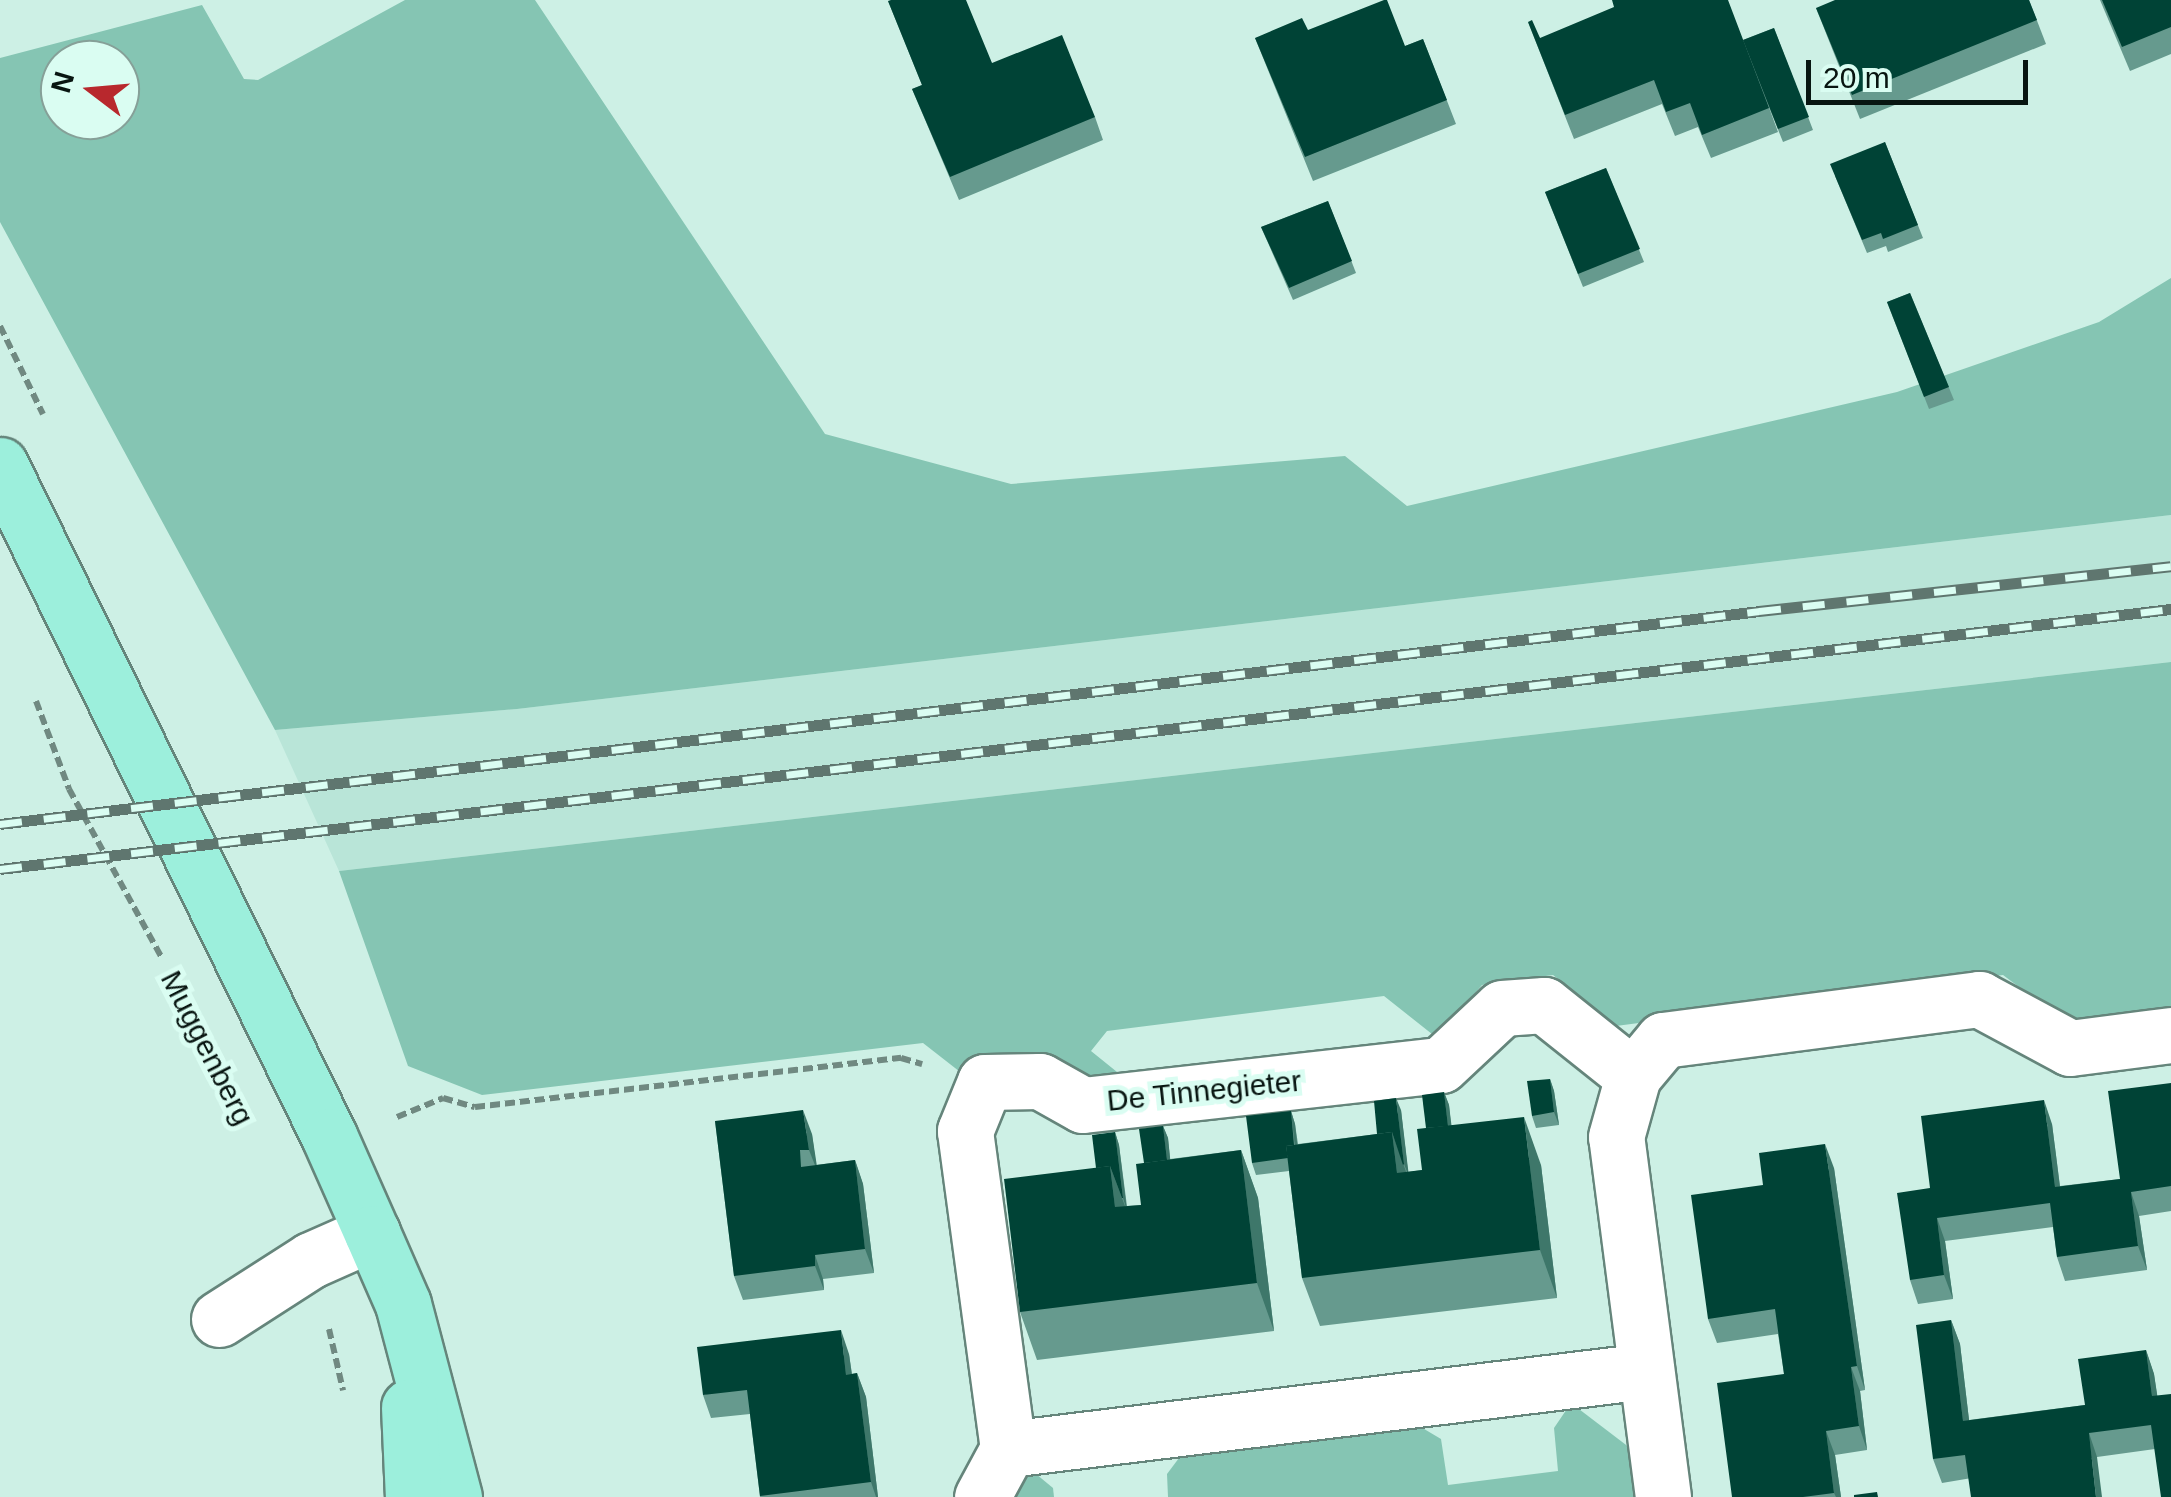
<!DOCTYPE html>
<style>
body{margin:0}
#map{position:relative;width:2171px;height:1497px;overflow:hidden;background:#cdf0e5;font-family:Helvetica,sans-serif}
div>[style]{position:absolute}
.built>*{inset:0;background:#b9e5d8}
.green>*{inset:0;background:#85c5b3}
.path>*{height:6px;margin-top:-3px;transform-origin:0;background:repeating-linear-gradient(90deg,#708981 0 10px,transparent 0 15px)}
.roads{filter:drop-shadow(2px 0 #65857b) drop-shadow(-2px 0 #65857b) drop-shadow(0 2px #65857b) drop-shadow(0 -2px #65857b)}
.minor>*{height:55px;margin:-27.5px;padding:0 27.5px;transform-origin:27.5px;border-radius:27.5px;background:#fff}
.major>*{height:55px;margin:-27.5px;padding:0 27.5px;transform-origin:27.5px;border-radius:27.5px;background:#9cefdc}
.rail>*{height:11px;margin-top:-5.5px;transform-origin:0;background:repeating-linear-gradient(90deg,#dafdf2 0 22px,#5f766f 0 44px);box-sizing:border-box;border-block:2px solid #5f766f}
.wall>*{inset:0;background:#669a8e}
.shaded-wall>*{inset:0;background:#3e776a}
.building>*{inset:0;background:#004336}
span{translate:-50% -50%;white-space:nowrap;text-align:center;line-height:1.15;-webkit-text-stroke:10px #dafdf2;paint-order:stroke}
.street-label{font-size:30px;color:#081511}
.north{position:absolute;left:40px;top:40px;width:100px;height:100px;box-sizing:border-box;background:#dafdf2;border:2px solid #86a098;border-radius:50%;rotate:286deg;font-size:28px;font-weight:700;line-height:40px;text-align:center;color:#081511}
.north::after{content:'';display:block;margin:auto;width:35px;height:45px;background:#b8282d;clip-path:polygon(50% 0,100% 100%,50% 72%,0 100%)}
.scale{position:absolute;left:1806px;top:60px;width:222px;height:45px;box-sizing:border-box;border:5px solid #081511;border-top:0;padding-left:12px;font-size:30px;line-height:35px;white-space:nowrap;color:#081511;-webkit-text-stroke:8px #dafdf2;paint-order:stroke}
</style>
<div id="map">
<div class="built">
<i style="clip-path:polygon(2171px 515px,2171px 662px,339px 871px,275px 730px,517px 709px)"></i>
</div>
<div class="green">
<i style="clip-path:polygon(evenodd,405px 0,535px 0,825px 434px,1011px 484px,1345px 456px,1407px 506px,1897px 392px,2099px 322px,2171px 278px,2171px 515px,517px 709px,275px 730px,0 222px,0 58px,202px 5px,244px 79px,258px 80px,405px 0,60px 60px,120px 60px,120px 120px,60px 120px,60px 60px)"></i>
<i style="clip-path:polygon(2171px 662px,2171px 1012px,2070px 1025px,2003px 975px,1616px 1026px,1553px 975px,1482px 985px,1437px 1038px,1384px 996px,1107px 1031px,1091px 1051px,1122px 1076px,1082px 1080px,964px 1075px,923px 1043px,482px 1095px,408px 1066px,339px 871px)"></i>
<i style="clip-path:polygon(1571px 1403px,1634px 1451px,1640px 1497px,1168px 1497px,1167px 1474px,1185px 1450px,1414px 1423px,1441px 1439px,1448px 1485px,1558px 1471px,1554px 1428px)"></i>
<i style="clip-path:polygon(1030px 1469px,1053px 1488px,1054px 1497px,1005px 1497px)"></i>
</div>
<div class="path">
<i style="left:0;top:326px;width:98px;rotate:64deg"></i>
<i style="left:36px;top:701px;width:94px;rotate:69.4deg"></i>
<i style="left:69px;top:789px;width:193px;rotate:61.2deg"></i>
<i style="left:397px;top:1117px;width:50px;rotate:-22.4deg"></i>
<i style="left:443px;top:1098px;width:33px;rotate:16deg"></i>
<i style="left:475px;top:1107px;width:429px;rotate:-6.6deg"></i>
<i style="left:901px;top:1058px;width:22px;rotate:16deg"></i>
<i style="left:329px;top:1329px;width:63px;rotate:77.1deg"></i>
</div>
<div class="roads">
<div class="minor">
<i style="left:219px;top:1319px;width:109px;rotate:-32.7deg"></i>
<i style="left:311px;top:1260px;width:67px;rotate:-23.9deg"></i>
<i style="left:1008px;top:1449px;width:321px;rotate:-97.7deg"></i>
<i style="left:965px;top:1131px;width:53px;rotate:-67.8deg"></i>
<i style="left:985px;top:1082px;width:55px;rotate:-1deg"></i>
<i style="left:1040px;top:1081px;width:49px;rotate:29.2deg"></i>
<i style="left:1083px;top:1105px;width:360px;rotate:-6.4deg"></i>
<i style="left:1441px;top:1065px;width:83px;rotate:-43.1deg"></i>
<i style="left:1502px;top:1008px;width:42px;rotate:-4.1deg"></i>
<i style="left:1544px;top:1005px;width:114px;rotate:38.6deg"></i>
<i style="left:982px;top:1497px;width:55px;rotate:-61.6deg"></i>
<i style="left:1008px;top:1449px;width:643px;rotate:-6.97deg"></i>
<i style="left:1663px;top:1497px;width:363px;rotate:-97.4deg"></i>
<i style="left:1616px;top:1137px;width:63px;rotate:-74.4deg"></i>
<i style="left:1633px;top:1076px;width:47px;rotate:-50.2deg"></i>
<i style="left:1663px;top:1040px;width:319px;rotate:-7.4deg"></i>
<i style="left:1979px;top:999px;width:103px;rotate:28.3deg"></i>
<i style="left:2070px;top:1048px;width:102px;rotate:-7.3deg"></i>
</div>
<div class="major">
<i style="left:0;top:465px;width:747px;rotate:63.88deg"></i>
<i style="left:329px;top:1136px;width:106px;rotate:66.1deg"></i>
<i style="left:372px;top:1233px;width:77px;rotate:66.4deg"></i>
<i style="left:403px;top:1304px;width:200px;rotate:75.2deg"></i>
<i style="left:409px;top:1407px;width:90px;rotate:87.5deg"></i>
</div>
</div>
<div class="rail">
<i style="left:0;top:824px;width:1772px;rotate:-6.9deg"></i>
<i style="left:1759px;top:611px;width:414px;rotate:-6.2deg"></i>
<i style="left:0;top:869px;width:2187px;rotate:-6.83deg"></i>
</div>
<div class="wall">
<i style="clip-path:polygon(2029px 0,2046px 44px,1860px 119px,1816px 8px)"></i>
<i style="clip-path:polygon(2100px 0,2171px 0,2171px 54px,2130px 71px)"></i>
<i style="clip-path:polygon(888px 1px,992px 63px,1095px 117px,1103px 140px,959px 200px,912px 89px,922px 85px)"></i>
<i style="clip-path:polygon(1528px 22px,1540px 38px,1743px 40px,1774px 28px,1813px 130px,1783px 142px,1767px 102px,1778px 132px,1711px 158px,1698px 127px,1675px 136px,1662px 104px,1574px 139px)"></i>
<i style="clip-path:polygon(1308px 30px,1405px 46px,1423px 39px,1456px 124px,1313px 181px,1255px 38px)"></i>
<i style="clip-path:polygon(1885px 142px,1923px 238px,1888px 252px,1886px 246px,1867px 253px,1835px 176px)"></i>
<i style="clip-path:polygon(1606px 168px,1644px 262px,1583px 287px,1545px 192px)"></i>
<i style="clip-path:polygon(1328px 201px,1356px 273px,1293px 300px,1261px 227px)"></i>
<i style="clip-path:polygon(1910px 293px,1954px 400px,1929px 409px,1887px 302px)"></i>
<i style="clip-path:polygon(1550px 1079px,1554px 1091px,1559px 1125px,1536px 1128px,1532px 1116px)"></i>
<i style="clip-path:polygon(2171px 1083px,2171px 1211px,2139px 1216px,2147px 1270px,2065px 1281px,2057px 1257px,2053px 1227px,1945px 1241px,1953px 1299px,1918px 1304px,1910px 1280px,1930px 1188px,2052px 1124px,2060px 1186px,2120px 1179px)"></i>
<i style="clip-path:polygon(1444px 1092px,1449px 1105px,1451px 1125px,1541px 1165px,1557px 1298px,1320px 1326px,1302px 1278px,1289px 1171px,1256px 1175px,1252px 1163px,1291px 1111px,1295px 1124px,1298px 1144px,1377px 1134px,1401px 1110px,1408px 1172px,1422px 1170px,1426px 1128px)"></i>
<i style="clip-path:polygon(715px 1121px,812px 1134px,816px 1165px,855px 1160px,863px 1184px,874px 1273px,823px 1279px,824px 1290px,743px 1300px,734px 1276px)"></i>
<i style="clip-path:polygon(1163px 1126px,1168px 1138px,1170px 1159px,1241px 1150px,1258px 1198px,1274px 1331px,1037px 1360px,1020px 1312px,1115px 1132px,1119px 1145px,1127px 1206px,1141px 1205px,1144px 1163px)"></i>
<i style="clip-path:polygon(1834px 1168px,1865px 1390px,1860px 1391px,1867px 1450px,1835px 1455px,1841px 1497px,1732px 1497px,1784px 1374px,1778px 1334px,1717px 1343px,1708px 1319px,1763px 1185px)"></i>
<i style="clip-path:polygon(1951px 1320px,1960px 1344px,1969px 1420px,2085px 1405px,2146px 1350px,2154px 1374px,2157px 1395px,2155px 1449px,2097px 1457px,1942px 1483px,1933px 1459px)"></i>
<i style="clip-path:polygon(849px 1354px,852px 1374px,857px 1373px,866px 1397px,878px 1497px,760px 1497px,750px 1414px,711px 1418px,703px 1395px)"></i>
</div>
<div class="shaded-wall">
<i style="clip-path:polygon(1550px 1079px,1554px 1091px,1559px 1125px,1554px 1112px)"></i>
<i style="clip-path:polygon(1444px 1092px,1449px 1105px,1457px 1171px,1452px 1159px)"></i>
<i style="clip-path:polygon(1396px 1098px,1401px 1110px,1409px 1177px,1404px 1164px)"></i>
<i style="clip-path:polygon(2044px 1100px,2052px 1124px,2063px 1211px,2055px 1187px)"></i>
<i style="clip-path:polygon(803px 1110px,812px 1134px,818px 1173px,809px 1150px)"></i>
<i style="clip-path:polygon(1291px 1111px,1295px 1124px,1300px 1169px,1296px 1157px)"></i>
<i style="clip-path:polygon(1524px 1117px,1541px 1165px,1557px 1298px,1540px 1250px)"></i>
<i style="clip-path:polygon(1163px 1126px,1168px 1138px,1175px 1205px,1171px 1193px)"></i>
<i style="clip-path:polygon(1115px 1132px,1119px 1145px,1127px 1211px,1123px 1198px)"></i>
<i style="clip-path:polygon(1392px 1132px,1409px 1180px,1397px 1173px)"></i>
<i style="clip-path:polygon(1825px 1144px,1834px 1168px,1865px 1390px,1857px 1366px)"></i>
<i style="clip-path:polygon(1241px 1150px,1258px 1198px,1274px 1331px,1257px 1283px)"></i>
<i style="clip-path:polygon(855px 1160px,863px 1184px,874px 1273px,865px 1249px)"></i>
<i style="clip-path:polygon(1110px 1166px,1128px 1214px,1115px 1207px)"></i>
<i style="clip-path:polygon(2131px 1192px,2139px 1216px,2147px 1270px,2138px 1246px)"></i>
<i style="clip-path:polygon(1937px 1218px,1945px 1241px,1953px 1299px,1944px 1275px)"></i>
<i style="clip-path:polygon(815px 1255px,823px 1279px,824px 1290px,815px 1266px)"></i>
<i style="clip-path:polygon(1951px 1320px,1960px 1344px,1972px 1445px,1963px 1421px)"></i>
<i style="clip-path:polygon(841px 1330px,849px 1354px,855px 1398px,846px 1375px)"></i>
<i style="clip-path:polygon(2146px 1350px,2154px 1374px,2161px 1420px,2152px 1396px)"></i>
<i style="clip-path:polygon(1851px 1367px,1860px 1391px,1867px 1450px,1859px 1426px)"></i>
<i style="clip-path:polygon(857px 1373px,866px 1397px,878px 1497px,876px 1497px,871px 1482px)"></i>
<i style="clip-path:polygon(1826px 1431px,1835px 1455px,1841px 1497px,1836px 1497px,1834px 1493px)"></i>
<i style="clip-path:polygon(2089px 1433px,2097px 1457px,2102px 1497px,2096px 1497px)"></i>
</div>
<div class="building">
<i style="clip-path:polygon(891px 0,966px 0,992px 63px,1062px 35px,1095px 117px,950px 177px,912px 89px,922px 85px,888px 1px)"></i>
<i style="clip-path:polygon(1384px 0,1387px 0,1405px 46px,1423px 39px,1447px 100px,1305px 157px,1255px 38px,1302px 18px,1308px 30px)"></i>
<i style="clip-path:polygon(1612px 0,1728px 0,1769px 108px,1702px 135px,1690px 103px,1666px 112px,1654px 80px,1565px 115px,1528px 22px,1532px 20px,1540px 38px,1614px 7px)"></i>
<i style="clip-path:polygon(1835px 0,2029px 0,2037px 20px,1852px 95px,1816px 8px)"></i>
<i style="clip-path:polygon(2102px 0,2171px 0,2171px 27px,2122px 47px)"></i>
<i style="clip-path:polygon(1774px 28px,1809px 117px,1778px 129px,1743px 40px)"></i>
<i style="clip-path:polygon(1885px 142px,1918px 225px,1883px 239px,1881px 233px,1862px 240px,1830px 164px)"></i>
<i style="clip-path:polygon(1606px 168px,1640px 249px,1578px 274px,1545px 192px)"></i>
<i style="clip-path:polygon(1328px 201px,1352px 261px,1289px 288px,1261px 227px)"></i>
<i style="clip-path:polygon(1910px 293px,1949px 387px,1924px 397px,1887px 302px)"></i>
<i style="clip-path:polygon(1550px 1079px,1554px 1112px,1532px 1116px,1527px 1081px)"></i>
<i style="clip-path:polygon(2171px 1083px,2171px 1186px,2131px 1192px,2138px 1246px,2057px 1257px,2050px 1203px,1937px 1218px,1944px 1275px,1910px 1280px,1897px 1193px,1930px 1188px,1921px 1116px,2044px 1100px,2055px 1187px,2120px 1179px,2108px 1091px)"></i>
<i style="clip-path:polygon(1444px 1092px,1448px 1126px,1426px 1128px,1422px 1095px)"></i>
<i style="clip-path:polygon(1396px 1098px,1404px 1164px,1403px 1165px,1392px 1132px,1377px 1134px,1374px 1101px)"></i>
<i style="clip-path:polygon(803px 1110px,809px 1150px,800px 1150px,801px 1167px,855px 1160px,865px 1249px,815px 1255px,815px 1266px,734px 1276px,715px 1121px)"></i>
<i style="clip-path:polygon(1291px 1111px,1294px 1145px,1286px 1146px,1288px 1158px,1252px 1163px,1246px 1116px)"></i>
<i style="clip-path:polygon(1524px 1117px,1540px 1250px,1302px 1278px,1286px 1146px,1392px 1132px,1397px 1173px,1422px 1170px,1417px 1129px)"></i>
<i style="clip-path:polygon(1163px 1126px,1167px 1160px,1144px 1163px,1139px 1129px)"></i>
<i style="clip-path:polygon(1115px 1132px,1123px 1198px,1122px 1198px,1110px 1166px,1096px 1168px,1092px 1135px)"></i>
<i style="clip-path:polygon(1825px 1144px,1857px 1366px,1851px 1367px,1859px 1426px,1826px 1431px,1834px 1493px,1803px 1497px,1732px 1497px,1717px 1383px,1784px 1374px,1775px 1309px,1708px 1319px,1691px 1195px,1763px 1185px,1759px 1153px)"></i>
<i style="clip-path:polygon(1241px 1150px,1257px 1283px,1020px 1312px,1004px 1179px,1110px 1166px,1115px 1207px,1141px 1205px,1136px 1164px)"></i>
<i style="clip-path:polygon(1951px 1320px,1963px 1421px,2085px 1405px,2078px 1359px,2146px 1350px,2152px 1396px,2171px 1394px,2171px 1497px,2161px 1497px,2151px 1425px,2089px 1433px,2096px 1497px,1971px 1497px,1965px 1455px,1933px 1459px,1916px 1325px)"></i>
<i style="clip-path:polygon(841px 1330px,846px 1375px,857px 1373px,871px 1482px,760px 1496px,747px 1390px,703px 1395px,697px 1347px)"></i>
<i style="clip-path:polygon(1877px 1492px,1878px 1497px,1854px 1497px,1854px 1495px)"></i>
</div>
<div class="street-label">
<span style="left:207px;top:1048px;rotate:63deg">Muggenberg</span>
<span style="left:1204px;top:1091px;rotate:-6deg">De Tinnegieter</span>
</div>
<div class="north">N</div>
<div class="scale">20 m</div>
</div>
